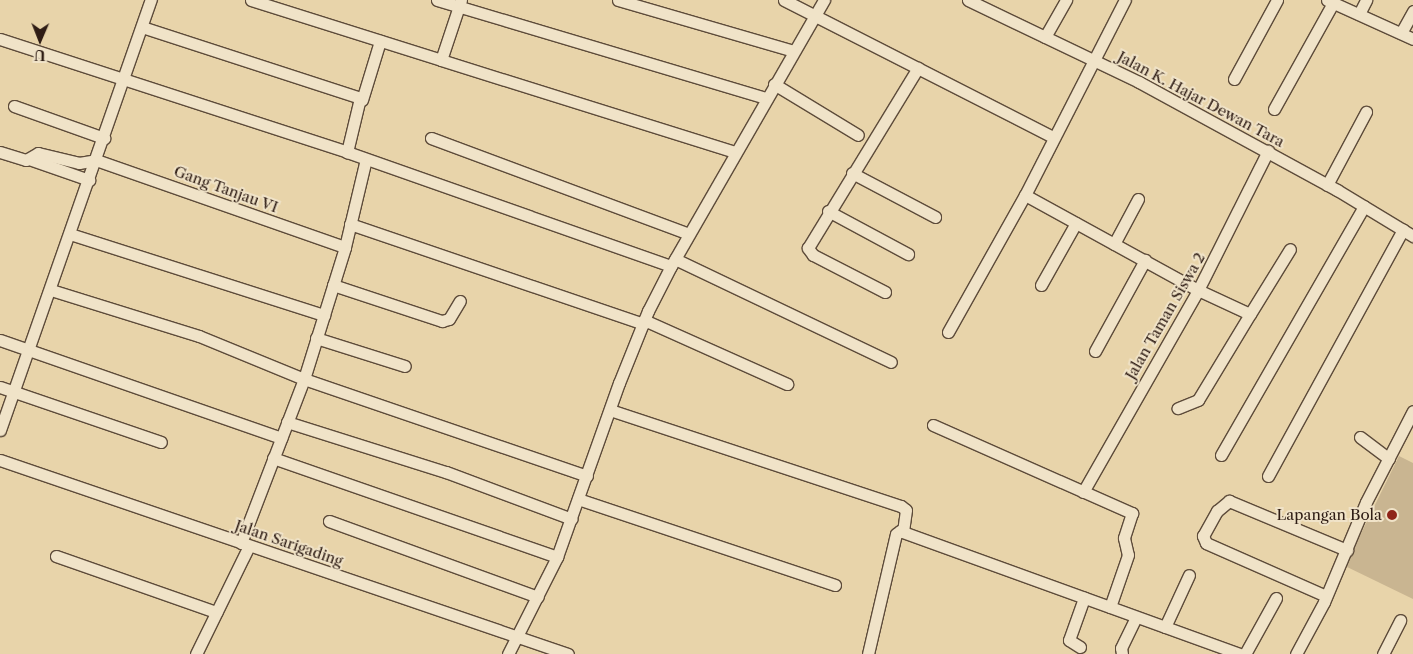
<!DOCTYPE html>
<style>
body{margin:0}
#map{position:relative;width:1413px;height:654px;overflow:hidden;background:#e8d4aa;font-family:"Libre Caslon Text",serif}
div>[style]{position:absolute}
.green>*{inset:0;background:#c9b591}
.roads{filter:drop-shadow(1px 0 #5d4b3a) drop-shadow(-1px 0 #5d4b3a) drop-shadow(0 1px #5d4b3a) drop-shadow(0 -1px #5d4b3a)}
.minor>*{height:11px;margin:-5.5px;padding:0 5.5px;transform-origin:5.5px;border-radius:5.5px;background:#f0e3c8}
.dots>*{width:14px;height:14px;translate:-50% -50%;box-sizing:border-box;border:2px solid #f0e3c8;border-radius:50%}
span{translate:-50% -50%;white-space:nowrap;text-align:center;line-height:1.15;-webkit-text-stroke:4px #f0e3c8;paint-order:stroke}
.street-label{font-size:15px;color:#2f1d15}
.poi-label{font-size:15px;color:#2f1d15}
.right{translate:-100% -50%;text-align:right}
.north{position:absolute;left:15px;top:15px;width:50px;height:50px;-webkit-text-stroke:4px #f0e3c8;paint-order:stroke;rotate:181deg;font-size:14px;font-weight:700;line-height:20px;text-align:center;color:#2f1d15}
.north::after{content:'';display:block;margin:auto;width:18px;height:22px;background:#2f1d15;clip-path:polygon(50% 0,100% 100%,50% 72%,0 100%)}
</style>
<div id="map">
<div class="green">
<i style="clip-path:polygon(1399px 456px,1413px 463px,1413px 599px,1345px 566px)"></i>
</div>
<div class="roads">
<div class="minor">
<i style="left:251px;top:0;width:199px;rotate:17.5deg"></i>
<i style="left:437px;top:0;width:343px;rotate:16.6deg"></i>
<i style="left:461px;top:0;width:63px;rotate:108.4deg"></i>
<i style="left:441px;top:60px;width:308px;rotate:17.4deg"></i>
<i style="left:618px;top:0;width:183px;rotate:16.2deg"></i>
<i style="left:784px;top:0;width:302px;rotate:27deg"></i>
<i style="left:968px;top:0;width:190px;rotate:25.6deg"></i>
<i style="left:1139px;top:82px;width:226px;rotate:28.6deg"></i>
<i style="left:1337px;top:190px;width:89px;rotate:31.2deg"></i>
<i style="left:1327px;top:0;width:94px;rotate:24.4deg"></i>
<i style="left:1359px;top:14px;width:16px;rotate:-63deg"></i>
<i style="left:142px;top:27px;width:229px;rotate:18deg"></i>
<i style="left:360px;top:98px;width:56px;rotate:103.5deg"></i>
<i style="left:1401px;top:33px;width:25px;rotate:-61deg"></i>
<i style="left:1045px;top:37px;width:43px;rotate:-60.4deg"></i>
<i style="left:0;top:39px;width:365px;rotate:18deg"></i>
<i style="left:347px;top:152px;width:343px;rotate:19.4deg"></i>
<i style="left:1234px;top:79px;width:90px;rotate:-61.4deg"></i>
<i style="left:774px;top:84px;width:98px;rotate:31.3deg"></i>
<i style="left:362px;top:100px;width:62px;rotate:-73deg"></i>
<i style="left:14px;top:106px;width:96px;rotate:19.6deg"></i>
<i style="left:1274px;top:109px;width:121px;rotate:-60.9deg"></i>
<i style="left:431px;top:138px;width:275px;rotate:20.4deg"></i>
<i style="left:0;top:152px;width:27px;rotate:17deg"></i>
<i style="left:26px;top:160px;width:14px;rotate:-30deg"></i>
<i style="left:38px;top:153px;width:42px;rotate:13.7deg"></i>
<i style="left:79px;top:163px;width:17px;rotate:-10deg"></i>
<i style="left:96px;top:160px;width:264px;rotate:19.3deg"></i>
<i style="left:29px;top:159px;width:64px;rotate:19.3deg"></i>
<i style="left:852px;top:173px;width:94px;rotate:27.9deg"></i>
<i style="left:1327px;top:185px;width:83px;rotate:-61.9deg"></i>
<i style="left:1025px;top:195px;width:197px;rotate:28.8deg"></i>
<i style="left:1198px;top:290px;width:57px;rotate:24.8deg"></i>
<i style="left:1250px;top:314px;width:100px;rotate:121.2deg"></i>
<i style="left:1198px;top:400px;width:22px;rotate:158deg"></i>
<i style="left:828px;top:211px;width:91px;rotate:28.3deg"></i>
<i style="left:350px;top:224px;width:310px;rotate:18.8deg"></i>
<i style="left:70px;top:234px;width:267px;rotate:17.7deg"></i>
<i style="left:1114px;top:244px;width:51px;rotate:-61.9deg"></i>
<i style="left:675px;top:259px;width:239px;rotate:25.5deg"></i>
<i style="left:333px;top:285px;width:115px;rotate:18.3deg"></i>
<i style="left:442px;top:321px;width:7px;rotate:-16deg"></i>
<i style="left:449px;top:319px;width:21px;rotate:-59deg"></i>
<i style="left:1041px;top:285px;width:71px;rotate:-60.6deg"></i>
<i style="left:51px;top:290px;width:155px;rotate:17.3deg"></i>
<i style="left:199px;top:336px;width:113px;rotate:22.3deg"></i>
<i style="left:304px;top:379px;width:299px;rotate:18.9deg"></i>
<i style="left:885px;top:292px;width:81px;rotate:-152.8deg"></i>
<i style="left:813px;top:255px;width:9px;rotate:-126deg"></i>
<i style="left:808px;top:248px;width:211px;rotate:-58.6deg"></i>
<i style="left:1250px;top:314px;width:76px;rotate:-58.4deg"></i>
<i style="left:644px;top:320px;width:157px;rotate:24.1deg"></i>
<i style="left:948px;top:332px;width:157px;rotate:-60.7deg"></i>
<i style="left:1025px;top:195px;width:219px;rotate:-62.9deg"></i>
<i style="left:316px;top:338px;width:93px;rotate:17.5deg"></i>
<i style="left:0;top:340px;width:298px;rotate:19.2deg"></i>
<i style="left:1095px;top:351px;width:104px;rotate:-61.2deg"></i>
<i style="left:0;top:387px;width:170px;rotate:18.9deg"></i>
<i style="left:610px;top:410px;width:306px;rotate:18.3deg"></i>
<i style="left:901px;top:506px;width:6px;rotate:39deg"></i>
<i style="left:906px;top:510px;width:22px;rotate:98deg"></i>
<i style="left:287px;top:422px;width:167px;rotate:17.5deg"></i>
<i style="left:446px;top:472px;width:134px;rotate:20.5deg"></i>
<i style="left:933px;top:425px;width:218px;rotate:23.9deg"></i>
<i style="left:1132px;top:513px;width:26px;rotate:108deg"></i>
<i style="left:1124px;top:538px;width:17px;rotate:77deg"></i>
<i style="left:1128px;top:555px;width:55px;rotate:109.1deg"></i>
<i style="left:0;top:430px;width:456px;rotate:-70.7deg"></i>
<i style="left:1360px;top:437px;width:36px;rotate:37deg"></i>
<i style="left:1221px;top:455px;width:287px;rotate:-60.1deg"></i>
<i style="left:273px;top:458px;width:301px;rotate:19.2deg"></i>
<i style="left:0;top:460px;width:600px;rotate:18.86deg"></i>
<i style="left:1268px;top:476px;width:281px;rotate:-61.3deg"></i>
<i style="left:1083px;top:492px;width:232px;rotate:-60.3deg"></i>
<i style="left:1198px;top:290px;width:156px;rotate:-63.3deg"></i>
<i style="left:578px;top:499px;width:271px;rotate:18.5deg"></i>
<i style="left:329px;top:521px;width:222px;rotate:20deg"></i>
<i style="left:241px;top:543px;width:176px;rotate:-69deg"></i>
<i style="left:304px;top:379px;width:138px;rotate:-72.7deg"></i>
<i style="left:345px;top:247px;width:90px;rotate:-76.6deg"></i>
<i style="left:56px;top:556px;width:170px;rotate:19.3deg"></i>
<i style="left:1326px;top:596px;width:131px;rotate:-156.2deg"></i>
<i style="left:1206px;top:543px;width:8px;rotate:-113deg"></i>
<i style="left:1203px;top:536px;width:29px;rotate:-61deg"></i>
<i style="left:1217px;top:511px;width:16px;rotate:-40deg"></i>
<i style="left:1229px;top:501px;width:128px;rotate:22.6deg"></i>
<i style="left:1165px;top:627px;width:57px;rotate:-65.2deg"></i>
<i style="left:1080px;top:647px;width:13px;rotate:-148deg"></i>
<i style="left:1069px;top:640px;width:45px;rotate:-70.3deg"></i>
<i style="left:196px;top:654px;width:120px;rotate:-63.9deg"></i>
<i style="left:508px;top:654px;width:109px;rotate:-63.2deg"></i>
<i style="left:557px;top:557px;width:185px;rotate:-70.4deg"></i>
<i style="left:619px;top:383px;width:78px;rotate:-68.1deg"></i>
<i style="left:648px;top:311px;width:51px;rotate:-62.9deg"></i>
<i style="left:671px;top:266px;width:307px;rotate:-60.1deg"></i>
<i style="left:868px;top:654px;width:123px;rotate:-76.9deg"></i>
<i style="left:896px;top:534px;width:5px;rotate:-37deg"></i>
<i style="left:900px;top:531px;width:361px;rotate:19.9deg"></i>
<i style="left:1122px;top:654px;width:6px;rotate:-99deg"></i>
<i style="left:1121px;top:648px;width:34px;rotate:-64deg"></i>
<i style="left:1245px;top:654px;width:64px;rotate:-61deg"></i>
<i style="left:1296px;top:654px;width:59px;rotate:-61.7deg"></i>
<i style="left:1324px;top:602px;width:108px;rotate:-67.2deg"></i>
<i style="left:1366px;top:502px;width:102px;rotate:-62.7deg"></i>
<i style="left:1383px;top:654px;width:38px;rotate:-63deg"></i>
</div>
</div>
<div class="dots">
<i style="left:1392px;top:515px;background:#8f2418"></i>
</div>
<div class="street-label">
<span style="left:1201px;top:99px;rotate:28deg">Jalan K. Hajar Dewan Tara</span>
<span style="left:226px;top:189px;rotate:20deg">Gang Tanjau VI</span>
<span style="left:1165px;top:316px;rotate:-60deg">Jalan Taman Siswa 2</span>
<span style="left:289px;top:543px;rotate:19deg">Jalan Sarigading</span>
</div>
<div class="poi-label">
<span class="right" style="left:1382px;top:515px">Lapangan Bola</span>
</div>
<div class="north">U</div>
</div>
